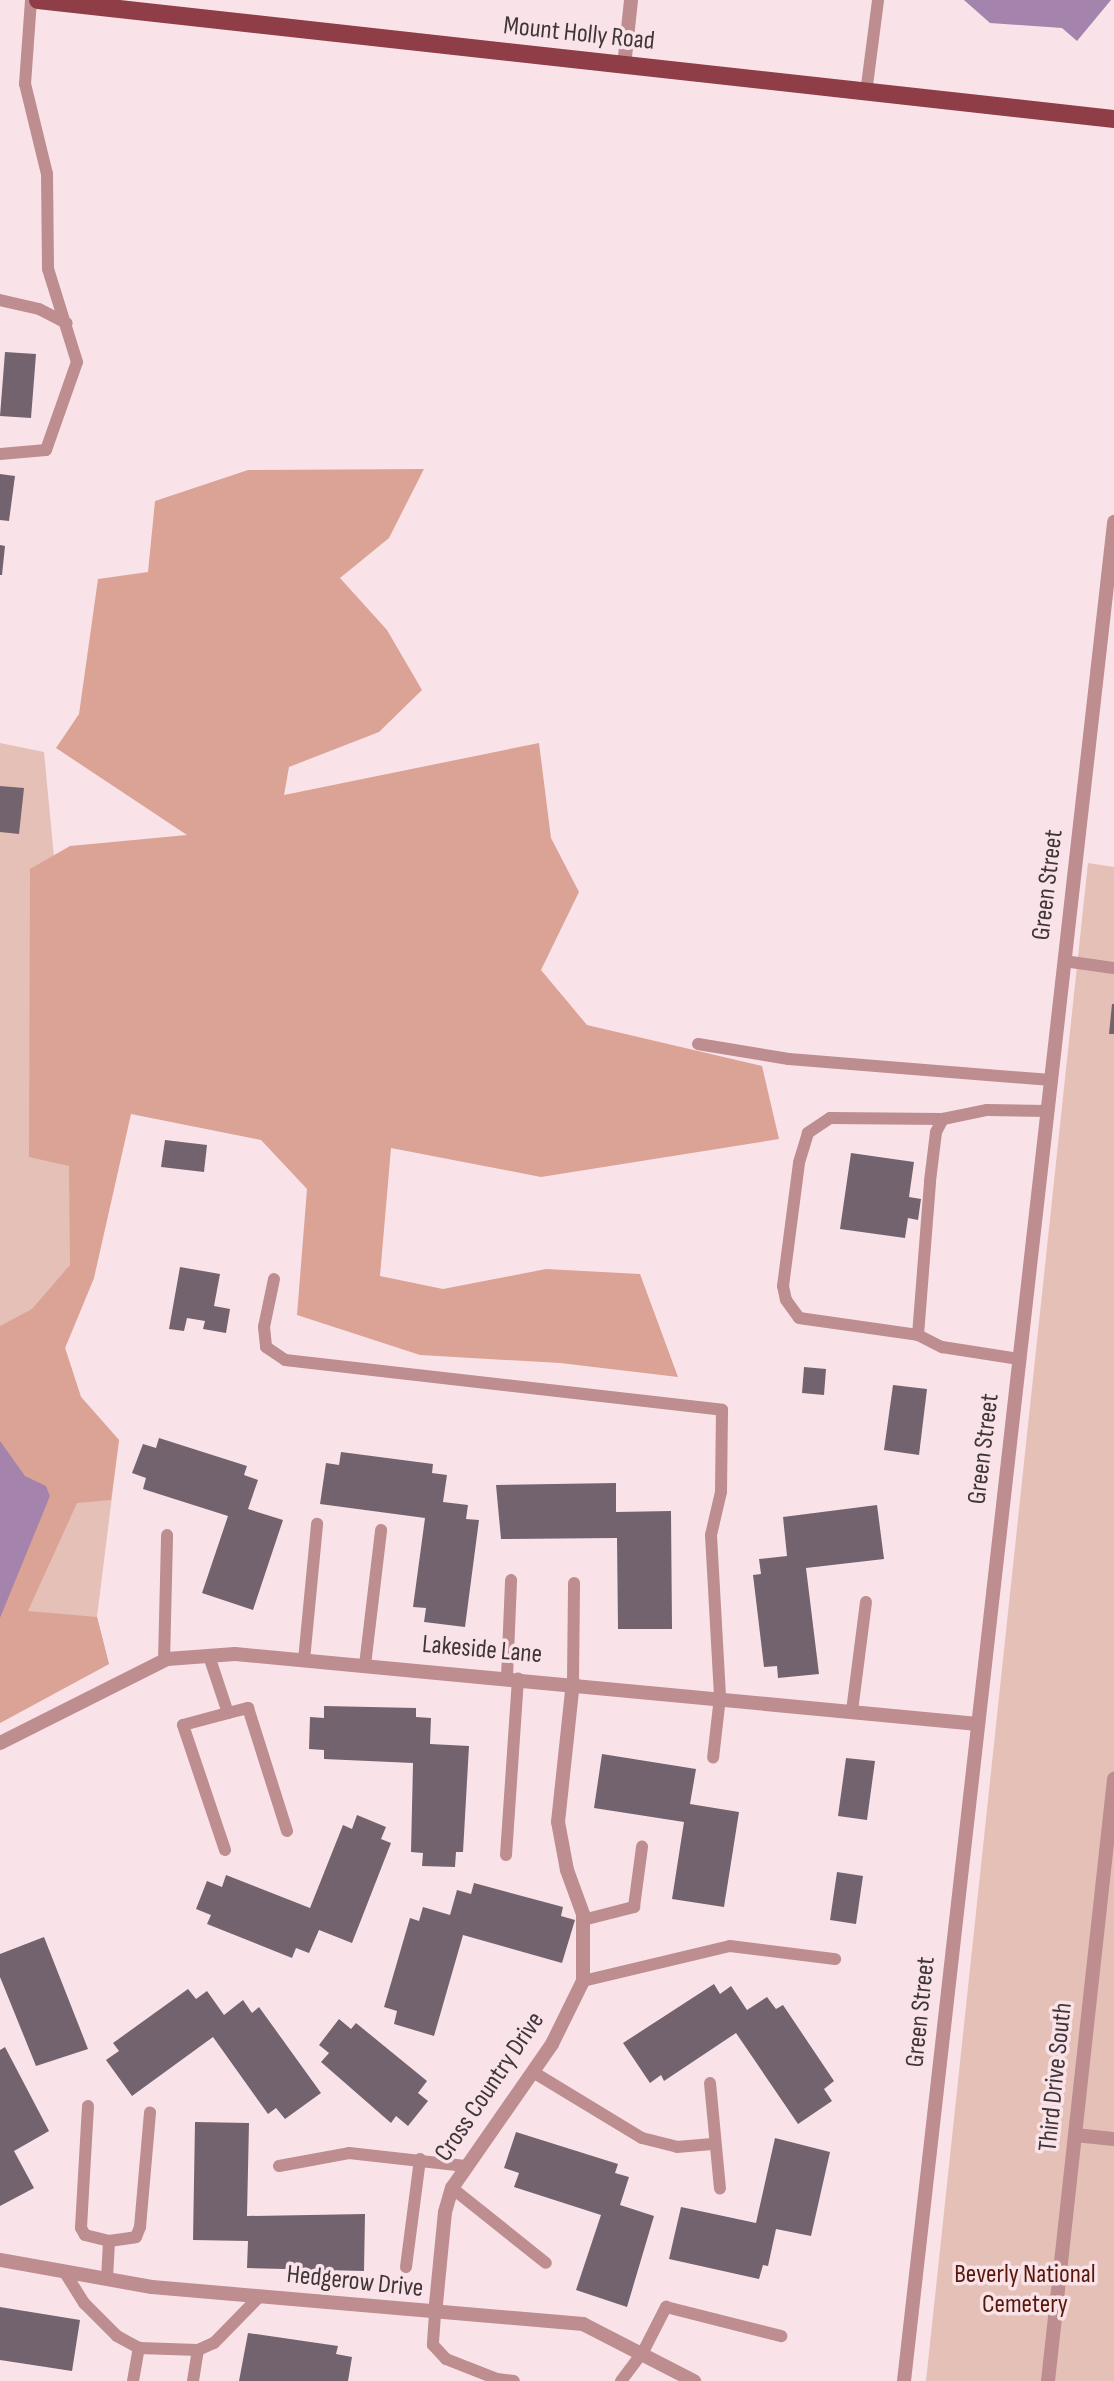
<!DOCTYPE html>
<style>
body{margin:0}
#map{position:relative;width:1114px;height:2381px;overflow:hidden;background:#f9e3e9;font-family:"Sofia Sans Condensed",sans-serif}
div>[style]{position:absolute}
.green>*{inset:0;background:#e5c0b7}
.forest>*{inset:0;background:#dba396}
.water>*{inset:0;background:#a484ac}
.building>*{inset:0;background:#73636e}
.service>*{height:12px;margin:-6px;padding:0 6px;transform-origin:6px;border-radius:6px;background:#bd8d90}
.minor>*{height:14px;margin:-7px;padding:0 7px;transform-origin:7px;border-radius:7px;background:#bd8d90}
.primary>*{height:18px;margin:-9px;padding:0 9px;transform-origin:9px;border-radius:9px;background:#8f3e47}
span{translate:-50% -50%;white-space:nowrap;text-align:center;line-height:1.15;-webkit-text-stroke:7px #f9e3e9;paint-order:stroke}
.street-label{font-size:26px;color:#3f3639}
.park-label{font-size:26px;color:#591708}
</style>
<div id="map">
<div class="green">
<i style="clip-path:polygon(0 743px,44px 752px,94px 1278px,65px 1348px,81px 1397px,119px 1440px,97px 1617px,109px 1664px,0 1723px)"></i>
<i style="clip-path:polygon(1088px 863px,1114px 867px,1114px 2381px,926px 2381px)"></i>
</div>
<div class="forest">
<i style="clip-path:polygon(424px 469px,389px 538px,340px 578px,387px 630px,422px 690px,379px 732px,289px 767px,284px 795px,539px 743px,551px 838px,579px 892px,541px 970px,587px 1025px,762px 1066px,779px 1139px,541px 1177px,391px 1148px,380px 1276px,443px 1289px,546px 1269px,640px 1274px,678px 1377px,560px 1363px,420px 1355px,297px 1315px,307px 1189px,261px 1140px,131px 1114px,94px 1278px,65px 1348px,81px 1397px,119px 1440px,111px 1500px,77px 1503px,28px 1611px,97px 1617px,109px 1664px,0 1723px,0 1618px,25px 1477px,0 1443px,0 1326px,32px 1309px,70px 1265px,69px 1166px,29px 1157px,30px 869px,70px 846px,187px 835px,56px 748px,79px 714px,98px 579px,148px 572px,155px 501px,248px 470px)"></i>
</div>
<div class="water">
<i style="clip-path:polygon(964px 0,1111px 0,1077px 41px,1062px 28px,990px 23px)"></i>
<i style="clip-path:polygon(0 1441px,25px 1476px,46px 1486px,50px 1496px,0 1618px)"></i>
</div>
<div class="building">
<i style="clip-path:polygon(5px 352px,36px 354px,31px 418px,0 416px)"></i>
<i style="clip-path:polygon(0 474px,15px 476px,9px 521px,0 520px)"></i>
<i style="clip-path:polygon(0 545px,5px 546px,2px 575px,0 575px)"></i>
<i style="clip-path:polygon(0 786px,24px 788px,19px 834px,0 832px)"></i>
<i style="clip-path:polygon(1112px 1004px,1114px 1004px,1114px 1034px,1109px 1034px)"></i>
<i style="clip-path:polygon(165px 1140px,207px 1145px,204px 1172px,161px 1167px)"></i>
<i style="clip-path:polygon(851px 1153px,914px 1162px,909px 1197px,921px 1199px,918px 1220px,908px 1218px,905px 1238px,840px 1229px)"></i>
<i style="clip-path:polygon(180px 1267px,220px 1274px,214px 1306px,230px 1309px,226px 1333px,203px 1329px,205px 1321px,187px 1318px,184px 1331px,169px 1329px)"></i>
<i style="clip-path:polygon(804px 1367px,826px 1369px,824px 1395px,802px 1393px)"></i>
<i style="clip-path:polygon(893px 1385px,927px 1389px,919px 1455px,884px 1450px)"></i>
<i style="clip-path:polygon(159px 1438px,247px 1466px,244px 1475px,258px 1480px,248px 1509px,283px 1520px,253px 1610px,202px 1593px,228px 1516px,143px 1489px,146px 1478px,132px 1473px,143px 1444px,156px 1448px)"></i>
<i style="clip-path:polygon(341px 1452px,433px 1464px,432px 1473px,447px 1475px,443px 1502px,468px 1505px,466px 1519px,479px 1520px,465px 1627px,424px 1622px,426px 1608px,413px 1607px,425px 1518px,320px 1504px,326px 1463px,339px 1465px)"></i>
<i style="clip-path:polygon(616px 1483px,616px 1512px,671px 1511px,672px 1629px,618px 1629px,617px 1538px,501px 1539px,496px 1485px)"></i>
<i style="clip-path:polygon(877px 1505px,884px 1559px,806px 1568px,819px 1674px,778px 1678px,777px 1666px,764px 1667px,753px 1575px,761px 1574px,759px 1559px,787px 1556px,783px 1517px)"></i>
<i style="clip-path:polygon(324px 1706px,416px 1708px,416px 1717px,431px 1718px,430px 1744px,469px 1746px,463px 1852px,456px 1852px,455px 1867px,422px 1866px,423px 1853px,411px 1852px,413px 1763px,324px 1759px,324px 1750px,309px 1749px,310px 1717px,324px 1718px)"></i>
<i style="clip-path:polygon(602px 1754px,696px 1769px,690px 1804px,739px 1812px,724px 1907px,672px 1899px,684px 1822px,594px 1808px)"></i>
<i style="clip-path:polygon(846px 1758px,875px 1761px,867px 1820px,838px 1816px)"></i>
<i style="clip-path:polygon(357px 1815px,386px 1827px,381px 1839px,391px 1843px,352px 1943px,319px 1930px,309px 1953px,296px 1948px,292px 1958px,207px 1924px,211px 1915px,196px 1909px,207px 1881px,222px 1887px,226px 1875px,310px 1908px,343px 1825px,352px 1829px)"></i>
<i style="clip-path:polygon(837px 1872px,863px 1876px,856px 1924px,830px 1920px)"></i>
<i style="clip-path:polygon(474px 1883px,563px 1907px,561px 1916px,575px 1920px,562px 1963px,463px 1935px,434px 2036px,394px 2024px,397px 2011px,384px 2007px,410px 1918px,419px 1921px,423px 1907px,450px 1915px,457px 1890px,471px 1894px)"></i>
<i style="clip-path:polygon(44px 1937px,88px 2049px,36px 2066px,0 1977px,0 1954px)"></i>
<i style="clip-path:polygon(714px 1984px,720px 1994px,731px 1986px,747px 2010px,767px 1997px,776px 2009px,783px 2005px,834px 2081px,824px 2089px,832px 2101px,798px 2124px,736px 2033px,664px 2081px,661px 2075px,650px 2083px,623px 2043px)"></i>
<i style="clip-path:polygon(188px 1989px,196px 1999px,207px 1991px,224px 2015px,243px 2000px,252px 2013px,259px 2007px,321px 2093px,285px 2119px,276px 2108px,268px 2114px,213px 2037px,132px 2096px,106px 2060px,119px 2051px,113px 2043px)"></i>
<i style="clip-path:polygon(339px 2019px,351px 2029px,356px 2023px,427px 2081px,418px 2093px,428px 2101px,408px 2126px,396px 2116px,391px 2123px,321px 2062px,329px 2053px,319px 2045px)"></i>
<i style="clip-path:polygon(5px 2047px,49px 2131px,14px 2151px,34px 2188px,0 2206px,0 2050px)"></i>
<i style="clip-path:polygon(195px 2122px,249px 2123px,247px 2216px,365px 2214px,364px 2271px,247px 2268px,248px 2241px,193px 2240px)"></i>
<i style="clip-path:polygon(516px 2132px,618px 2164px,615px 2173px,629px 2177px,620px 2205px,654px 2216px,627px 2307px,576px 2290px,601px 2215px,514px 2187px,519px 2173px,504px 2168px)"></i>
<i style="clip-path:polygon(775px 2138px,830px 2152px,811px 2236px,776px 2229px,768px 2266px,763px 2265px,759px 2279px,669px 2259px,681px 2207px,756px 2223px)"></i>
<i style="clip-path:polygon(0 2307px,80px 2320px,72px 2371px,0 2360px)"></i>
<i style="clip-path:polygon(248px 2333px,338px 2346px,336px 2354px,352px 2357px,348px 2381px,239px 2381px)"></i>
</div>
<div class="service">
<i style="left:866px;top:93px;width:94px;rotate:-82.6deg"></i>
<i style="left:0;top:300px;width:40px;rotate:13deg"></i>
<i style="left:39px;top:309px;width:31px;rotate:27deg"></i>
<i style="left:0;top:454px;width:46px;rotate:-5deg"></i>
<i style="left:46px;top:450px;width:93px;rotate:-70.6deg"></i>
<i style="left:77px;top:362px;width:97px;rotate:-107.3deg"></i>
<i style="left:48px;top:269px;width:95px;rotate:-90.6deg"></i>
<i style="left:47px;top:174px;width:93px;rotate:-103.7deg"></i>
<i style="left:25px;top:84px;width:84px;rotate:-85.9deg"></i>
<i style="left:1064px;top:961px;width:50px;rotate:8deg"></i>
<i style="left:698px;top:1044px;width:92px;rotate:9.4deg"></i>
<i style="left:789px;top:1059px;width:263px;rotate:4.6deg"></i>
<i style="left:943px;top:1119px;width:113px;rotate:-179.5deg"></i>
<i style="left:830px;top:1118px;width:27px;rotate:146deg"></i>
<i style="left:808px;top:1133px;width:31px;rotate:107deg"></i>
<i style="left:799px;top:1163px;width:124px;rotate:97.4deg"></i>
<i style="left:783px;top:1286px;width:14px;rotate:78deg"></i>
<i style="left:786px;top:1300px;width:22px;rotate:54deg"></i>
<i style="left:799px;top:1318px;width:120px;rotate:8.1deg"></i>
<i style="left:918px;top:1335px;width:27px;rotate:27deg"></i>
<i style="left:942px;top:1347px;width:78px;rotate:8.9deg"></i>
<i style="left:274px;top:1279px;width:49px;rotate:101.8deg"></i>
<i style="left:264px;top:1327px;width:20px;rotate:84deg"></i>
<i style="left:266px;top:1347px;width:23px;rotate:34deg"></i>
<i style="left:285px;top:1360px;width:440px;rotate:6.5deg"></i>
<i style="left:722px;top:1410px;width:82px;rotate:90.7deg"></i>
<i style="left:721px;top:1492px;width:44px;rotate:103.1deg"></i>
<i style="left:711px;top:1535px;width:162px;rotate:86.8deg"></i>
<i style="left:720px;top:1697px;width:61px;rotate:96.5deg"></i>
<i style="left:918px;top:1335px;width:154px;rotate:-85.5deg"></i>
<i style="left:930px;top:1181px;width:49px;rotate:-83deg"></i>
<i style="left:936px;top:1132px;width:15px;rotate:-62deg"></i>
<i style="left:943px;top:1119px;width:45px;rotate:-11.6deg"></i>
<i style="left:987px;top:1110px;width:60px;rotate:1deg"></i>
<i style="left:209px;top:1656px;width:60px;rotate:71.6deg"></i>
<i style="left:228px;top:1713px;width:21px;rotate:-14deg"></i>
<i style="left:248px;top:1708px;width:129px;rotate:72.4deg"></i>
<i style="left:304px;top:1660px;width:137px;rotate:-84.5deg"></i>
<i style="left:164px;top:1661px;width:126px;rotate:-88.6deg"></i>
<i style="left:365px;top:1665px;width:136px;rotate:-83.2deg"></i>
<i style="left:507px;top:1677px;width:97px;rotate:-87.6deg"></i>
<i style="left:573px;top:1682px;width:99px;rotate:-89.4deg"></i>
<i style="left:852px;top:1711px;width:110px;rotate:-82.7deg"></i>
<i style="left:225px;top:1850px;width:132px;rotate:-108.6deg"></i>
<i style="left:183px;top:1725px;width:47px;rotate:-14.9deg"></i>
<i style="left:506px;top:1855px;width:177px;rotate:-86.1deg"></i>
<i style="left:583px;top:1920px;width:53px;rotate:-14.3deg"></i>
<i style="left:634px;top:1907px;width:61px;rotate:-82.4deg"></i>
<i style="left:583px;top:1981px;width:151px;rotate:-13.4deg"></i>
<i style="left:730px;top:1946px;width:106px;rotate:7.1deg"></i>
<i style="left:533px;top:2072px;width:127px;rotate:31.2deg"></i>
<i style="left:642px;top:2138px;width:36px;rotate:14deg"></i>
<i style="left:677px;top:2147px;width:38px;rotate:-5deg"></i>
<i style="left:710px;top:2083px;width:106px;rotate:84.6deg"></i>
<i style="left:88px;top:2106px;width:122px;rotate:93.3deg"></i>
<i style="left:81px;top:2228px;width:8px;rotate:60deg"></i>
<i style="left:85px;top:2235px;width:25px;rotate:14deg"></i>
<i style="left:109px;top:2241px;width:37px;rotate:93deg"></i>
<i style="left:279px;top:2166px;width:71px;rotate:-10.5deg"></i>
<i style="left:349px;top:2153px;width:117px;rotate:6.4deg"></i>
<i style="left:452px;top:2188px;width:120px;rotate:38.6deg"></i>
<i style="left:109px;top:2241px;width:27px;rotate:-8deg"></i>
<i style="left:136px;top:2237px;width:11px;rotate:-68deg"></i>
<i style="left:140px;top:2227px;width:115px;rotate:-85deg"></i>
<i style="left:406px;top:2267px;width:109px;rotate:-82.6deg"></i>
<i style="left:64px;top:2271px;width:38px;rotate:58deg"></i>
<i style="left:84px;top:2303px;width:47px;rotate:45deg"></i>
<i style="left:117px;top:2336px;width:25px;rotate:29deg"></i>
<i style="left:139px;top:2348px;width:59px;rotate:1.9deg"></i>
<i style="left:198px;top:2350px;width:17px;rotate:-24deg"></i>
<i style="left:214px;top:2343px;width:64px;rotate:-45.6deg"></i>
<i style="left:435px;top:2314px;width:31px;rotate:94deg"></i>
<i style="left:433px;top:2345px;width:19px;rotate:47deg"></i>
<i style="left:446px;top:2359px;width:55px;rotate:21.4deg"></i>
<i style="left:497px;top:2379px;width:17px;rotate:7deg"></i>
<i style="left:133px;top:2381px;width:34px;rotate:-80deg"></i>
<i style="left:193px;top:2381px;width:31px;rotate:-81deg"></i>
<i style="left:621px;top:2381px;width:36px;rotate:-53deg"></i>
<i style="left:643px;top:2352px;width:51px;rotate:-62.9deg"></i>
<i style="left:666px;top:2307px;width:119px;rotate:14.2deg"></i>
</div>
<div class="minor">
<i style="left:624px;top:66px;width:66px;rotate:-83.9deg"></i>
<i style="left:0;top:1743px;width:187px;rotate:-26.7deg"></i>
<i style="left:167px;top:1659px;width:68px;rotate:-4.2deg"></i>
<i style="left:235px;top:1654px;width:746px;rotate:5.38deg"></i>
<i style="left:1075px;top:2135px;width:39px;rotate:6deg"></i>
<i style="left:0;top:2260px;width:154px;rotate:10.1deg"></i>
<i style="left:152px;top:2287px;width:433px;rotate:4.9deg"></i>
<i style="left:583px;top:2324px;width:125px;rotate:27.2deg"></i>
<i style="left:435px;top:2314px;width:102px;rotate:-84.4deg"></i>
<i style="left:445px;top:2212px;width:25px;rotate:-74deg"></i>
<i style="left:452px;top:2188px;width:175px;rotate:-55.2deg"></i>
<i style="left:552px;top:2044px;width:70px;rotate:-63.8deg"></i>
<i style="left:583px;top:1981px;width:67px;rotate:-90deg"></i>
<i style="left:583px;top:1914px;width:47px;rotate:-110deg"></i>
<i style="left:567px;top:1870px;width:49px;rotate:-100.6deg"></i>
<i style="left:558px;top:1822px;width:141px;rotate:-83.9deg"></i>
<i style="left:904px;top:2381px;width:1871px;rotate:-83.55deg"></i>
<i style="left:1048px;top:2381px;width:606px;rotate:-83.74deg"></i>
</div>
<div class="primary">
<i style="left:38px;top:0;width:1083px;rotate:6.31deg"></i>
</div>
<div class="street-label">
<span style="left:579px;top:34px;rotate:6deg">Mount Holly Road</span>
<span style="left:1048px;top:885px;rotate:-83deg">Green Street</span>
<span style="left:984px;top:1449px;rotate:-83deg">Green Street</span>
<span style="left:482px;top:1650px;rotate:5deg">Lakeside Lane</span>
<span style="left:921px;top:2012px;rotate:-84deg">Green Street</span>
<span style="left:1056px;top:2077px;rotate:-84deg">Third Drive South</span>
<span style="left:490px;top:2087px;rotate:-56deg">Cross Country Drive</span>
<span style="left:355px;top:2282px;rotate:6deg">Hedgerow Drive</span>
</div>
<div class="park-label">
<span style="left:1025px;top:2290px">Beverly National<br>Cemetery</span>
</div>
</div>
